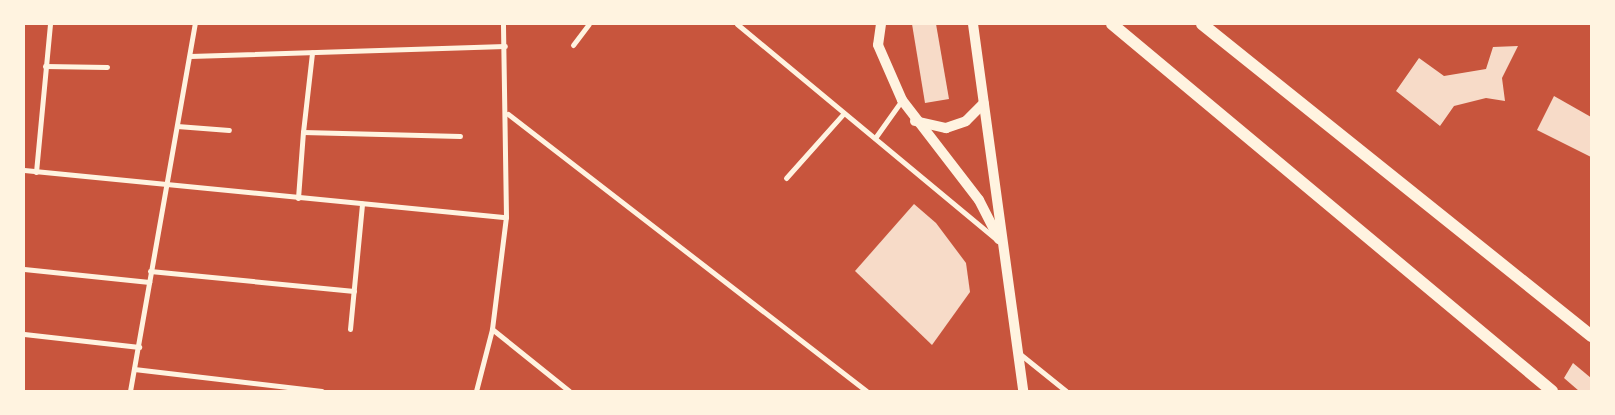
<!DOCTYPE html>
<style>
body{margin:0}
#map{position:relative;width:1615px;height:415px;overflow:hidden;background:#c8553d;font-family:Montserrat,sans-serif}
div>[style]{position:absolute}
.building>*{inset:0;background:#f7dbc8}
.minor>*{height:5px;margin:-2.5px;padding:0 2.5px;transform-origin:2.5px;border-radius:2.5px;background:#fff3e0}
.secondary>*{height:10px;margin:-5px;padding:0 5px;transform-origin:5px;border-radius:5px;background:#fff3e0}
.primary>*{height:12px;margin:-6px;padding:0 6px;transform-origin:6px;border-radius:6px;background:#fff3e0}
span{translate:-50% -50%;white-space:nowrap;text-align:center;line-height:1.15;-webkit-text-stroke:4px #fff3e0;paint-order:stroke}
.frame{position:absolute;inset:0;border:25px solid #fff3e0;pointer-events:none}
</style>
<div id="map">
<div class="building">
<i style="clip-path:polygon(912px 24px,936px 24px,949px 99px,925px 103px)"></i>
<i style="clip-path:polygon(1518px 46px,1502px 78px,1505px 101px,1486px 98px,1454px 106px,1440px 126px,1396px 91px,1419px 58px,1444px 76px,1486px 69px,1493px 47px)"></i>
<i style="clip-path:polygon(1554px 96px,1591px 117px,1591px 157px,1537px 130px)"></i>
<i style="clip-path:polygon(914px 204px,936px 223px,966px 263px,970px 292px,932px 345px,855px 271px)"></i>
<i style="clip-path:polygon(1573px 363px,1591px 378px,1591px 391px,1579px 391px,1564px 378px)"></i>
</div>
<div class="minor">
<i style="left:737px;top:24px;width:337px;rotate:39.7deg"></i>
<i style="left:573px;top:45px;width:26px;rotate:-53deg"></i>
<i style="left:190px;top:56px;width:315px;rotate:-1.8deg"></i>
<i style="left:45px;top:66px;width:62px;rotate:0.9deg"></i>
<i style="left:508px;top:114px;width:453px;rotate:37.7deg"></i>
<i style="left:177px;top:126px;width:52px;rotate:4.4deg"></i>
<i style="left:303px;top:132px;width:80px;rotate:-83.5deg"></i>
<i style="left:875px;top:138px;width:47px;rotate:-54.6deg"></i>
<i style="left:24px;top:170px;width:484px;rotate:5.6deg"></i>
<i style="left:36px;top:172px;width:149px;rotate:-84.6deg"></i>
<i style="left:786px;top:178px;width:87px;rotate:-48.3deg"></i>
<i style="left:298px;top:198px;width:66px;rotate:-85.7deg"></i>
<i style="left:303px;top:132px;width:157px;rotate:1.5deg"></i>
<i style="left:24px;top:269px;width:126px;rotate:5.9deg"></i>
<i style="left:150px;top:271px;width:205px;rotate:5.6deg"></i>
<i style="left:350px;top:329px;width:126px;rotate:-84.5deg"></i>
<i style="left:492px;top:329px;width:99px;rotate:38.8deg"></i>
<i style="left:24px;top:334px;width:116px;rotate:6.4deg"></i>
<i style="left:1020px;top:354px;width:59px;rotate:38.8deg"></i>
<i style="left:134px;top:369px;width:189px;rotate:6.7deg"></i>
<i style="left:130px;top:391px;width:373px;rotate:-80deg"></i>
<i style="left:476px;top:391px;width:64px;rotate:-75.5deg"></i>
<i style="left:492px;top:329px;width:113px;rotate:-82.9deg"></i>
<i style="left:506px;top:217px;width:193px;rotate:-90.9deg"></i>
</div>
<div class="secondary">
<i style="left:881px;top:24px;width:21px;rotate:98deg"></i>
<i style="left:878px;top:45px;width:60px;rotate:66.4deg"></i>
<i style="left:902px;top:100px;width:126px;rotate:52.4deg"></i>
<i style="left:979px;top:200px;width:44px;rotate:62.9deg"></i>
<i style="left:973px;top:24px;width:370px;rotate:82.2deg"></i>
<i style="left:915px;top:121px;width:32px;rotate:13deg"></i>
<i style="left:946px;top:128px;width:21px;rotate:-19deg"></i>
<i style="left:966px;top:121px;width:25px;rotate:-45deg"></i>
</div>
<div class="primary">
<i style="left:1112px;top:24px;width:573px;rotate:39.83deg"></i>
<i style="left:1202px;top:24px;width:499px;rotate:38.7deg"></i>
</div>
<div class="frame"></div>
</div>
